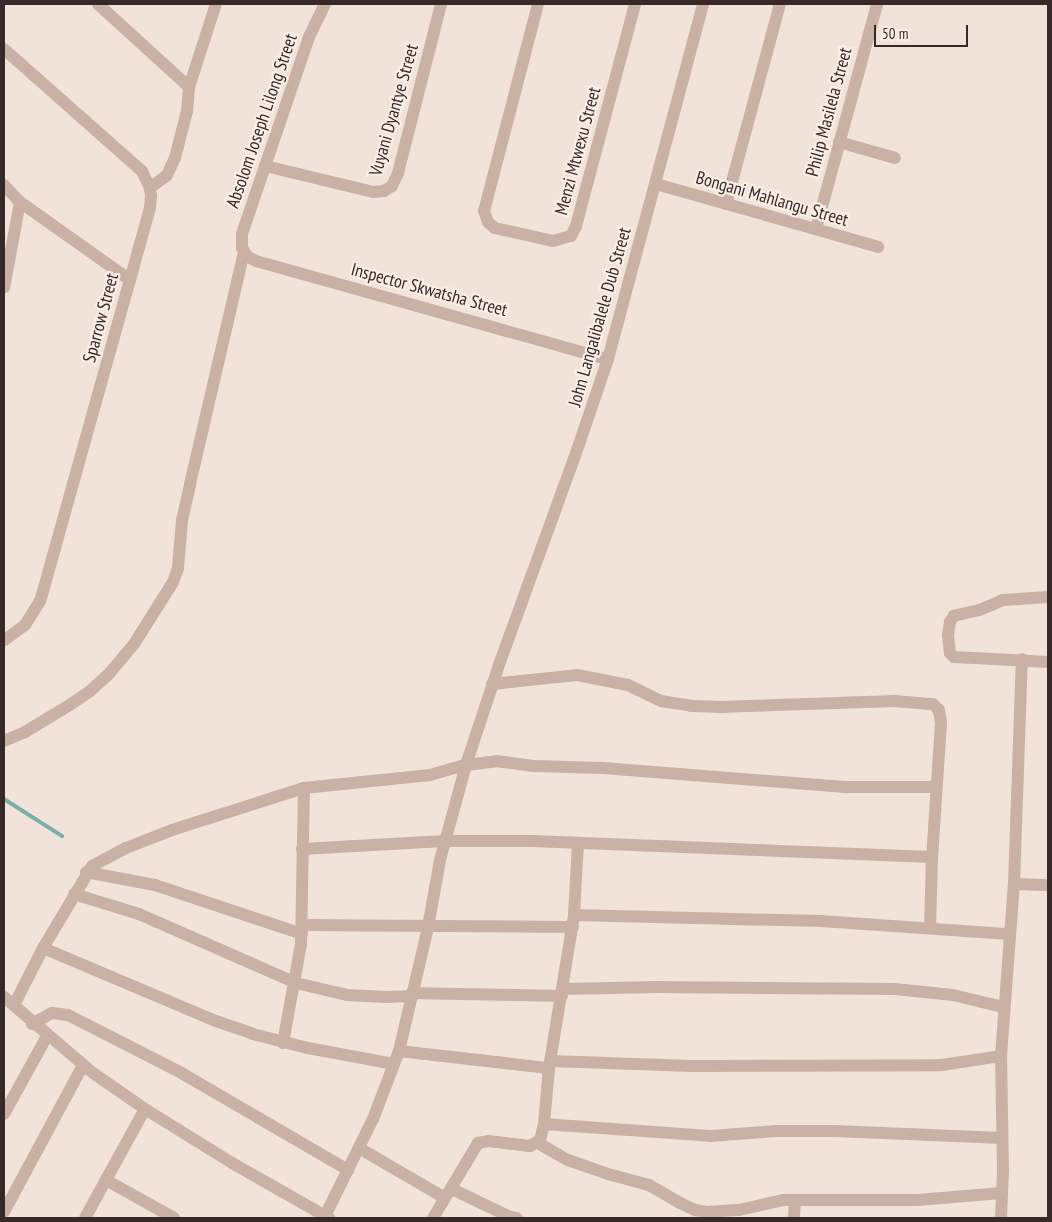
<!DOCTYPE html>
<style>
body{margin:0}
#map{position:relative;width:1052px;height:1222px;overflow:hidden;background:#f2e3da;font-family:"PT Sans Narrow",sans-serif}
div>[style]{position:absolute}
.stream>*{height:4px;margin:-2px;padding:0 2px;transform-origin:2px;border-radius:2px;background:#79afa9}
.minor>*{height:12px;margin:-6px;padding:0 6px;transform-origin:6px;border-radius:6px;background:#cab1a6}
span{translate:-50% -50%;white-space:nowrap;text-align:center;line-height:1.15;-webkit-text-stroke:4.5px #faeee7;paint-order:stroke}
.street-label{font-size:18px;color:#362927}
.frame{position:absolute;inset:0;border:5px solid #362927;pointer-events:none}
.scale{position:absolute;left:874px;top:25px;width:94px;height:22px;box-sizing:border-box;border:2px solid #362927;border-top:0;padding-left:6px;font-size:15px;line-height:18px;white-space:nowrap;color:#362927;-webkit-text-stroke:4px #faeee7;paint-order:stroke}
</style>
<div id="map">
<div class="stream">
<i style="left:4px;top:799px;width:69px;rotate:32.5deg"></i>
</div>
<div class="minor">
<i style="left:98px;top:4px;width:123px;rotate:42.4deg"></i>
<i style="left:325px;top:4px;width:37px;rotate:116deg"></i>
<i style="left:309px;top:37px;width:208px;rotate:108.8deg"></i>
<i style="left:242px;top:234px;width:14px;rotate:90deg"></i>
<i style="left:242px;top:248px;width:9px;rotate:58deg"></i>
<i style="left:247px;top:256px;width:10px;rotate:29deg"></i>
<i style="left:256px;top:261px;width:365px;rotate:15.6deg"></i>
<i style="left:538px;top:4px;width:214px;rotate:104.6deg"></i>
<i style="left:484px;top:211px;width:12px;rotate:70deg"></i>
<i style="left:488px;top:222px;width:9px;rotate:41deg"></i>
<i style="left:495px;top:228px;width:59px;rotate:12.6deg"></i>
<i style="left:553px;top:241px;width:19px;rotate:-16deg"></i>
<i style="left:571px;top:236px;width:11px;rotate:-63deg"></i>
<i style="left:576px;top:226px;width:230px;rotate:-75.1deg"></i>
<i style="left:4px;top:49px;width:184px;rotate:41.5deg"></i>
<i style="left:142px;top:171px;width:19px;rotate:65deg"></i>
<i style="left:150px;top:188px;width:8px;rotate:83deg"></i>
<i style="left:151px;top:196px;width:12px;rotate:95deg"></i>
<i style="left:150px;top:208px;width:408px;rotate:105.6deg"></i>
<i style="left:40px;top:601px;width:28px;rotate:122deg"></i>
<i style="left:25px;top:625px;width:26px;rotate:144deg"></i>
<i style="left:839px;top:142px;width:58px;rotate:15.9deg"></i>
<i style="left:265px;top:166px;width:111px;rotate:13.5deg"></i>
<i style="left:373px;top:192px;width:11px;rotate:-5deg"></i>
<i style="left:384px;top:191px;width:9px;rotate:-32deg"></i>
<i style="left:392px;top:186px;width:14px;rotate:-65deg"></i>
<i style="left:398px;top:173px;width:174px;rotate:-75.7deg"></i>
<i style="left:656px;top:184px;width:231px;rotate:15.8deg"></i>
<i style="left:4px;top:185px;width:23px;rotate:47deg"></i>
<i style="left:20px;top:202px;width:87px;rotate:100.5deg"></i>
<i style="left:150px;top:188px;width:21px;rotate:-37deg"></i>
<i style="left:167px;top:175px;width:19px;rotate:-65deg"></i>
<i style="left:175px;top:158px;width:49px;rotate:-75.7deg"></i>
<i style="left:187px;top:111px;width:24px;rotate:-85deg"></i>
<i style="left:189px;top:87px;width:87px;rotate:-72deg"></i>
<i style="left:20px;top:202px;width:135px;rotate:35.3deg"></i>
<i style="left:726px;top:204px;width:207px;rotate:-74.9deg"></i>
<i style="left:816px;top:229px;width:233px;rotate:-74.8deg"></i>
<i style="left:1048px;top:597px;width:45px;rotate:176.2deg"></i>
<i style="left:1003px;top:600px;width:26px;rotate:157deg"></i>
<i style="left:979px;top:610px;width:26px;rotate:167deg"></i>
<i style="left:954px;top:616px;width:7px;rotate:124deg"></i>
<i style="left:950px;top:622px;width:13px;rotate:99deg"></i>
<i style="left:948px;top:635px;width:18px;rotate:84deg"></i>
<i style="left:950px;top:653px;width:6px;rotate:45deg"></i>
<i style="left:954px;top:657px;width:94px;rotate:3deg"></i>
<i style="left:492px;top:684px;width:85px;rotate:-6deg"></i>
<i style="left:577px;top:675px;width:52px;rotate:11.1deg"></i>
<i style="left:628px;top:685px;width:37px;rotate:26deg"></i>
<i style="left:661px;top:701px;width:30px;rotate:9deg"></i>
<i style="left:691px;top:706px;width:30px;rotate:2deg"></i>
<i style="left:721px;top:707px;width:174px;rotate:-2deg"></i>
<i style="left:895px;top:701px;width:38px;rotate:5deg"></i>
<i style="left:933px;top:704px;width:8px;rotate:45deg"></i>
<i style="left:939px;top:710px;width:13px;rotate:81deg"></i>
<i style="left:941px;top:723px;width:134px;rotate:93.8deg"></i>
<i style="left:932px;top:857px;width:71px;rotate:91.6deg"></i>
<i style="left:4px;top:741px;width:23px;rotate:-23deg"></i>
<i style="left:25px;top:732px;width:50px;rotate:-31.2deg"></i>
<i style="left:68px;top:706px;width:27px;rotate:-34deg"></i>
<i style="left:90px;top:691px;width:24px;rotate:-42deg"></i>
<i style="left:108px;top:675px;width:40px;rotate:-50deg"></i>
<i style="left:134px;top:644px;width:73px;rotate:-57.8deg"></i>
<i style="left:173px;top:582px;width:15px;rotate:-70deg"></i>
<i style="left:178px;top:568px;width:48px;rotate:-85.2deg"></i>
<i style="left:182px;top:520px;width:37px;rotate:-77deg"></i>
<i style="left:190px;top:484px;width:238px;rotate:-76.9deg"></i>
<i style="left:578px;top:843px;width:72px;rotate:93.2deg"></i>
<i style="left:574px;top:915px;width:247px;rotate:1.4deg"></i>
<i style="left:821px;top:921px;width:188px;rotate:4deg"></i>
<i style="left:302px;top:849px;width:143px;rotate:-3.2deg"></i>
<i style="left:445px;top:841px;width:88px"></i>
<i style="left:533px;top:841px;width:399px;rotate:2.3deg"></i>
<i style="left:86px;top:872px;width:70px;rotate:10.7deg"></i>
<i style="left:155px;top:885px;width:155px;rotate:18.4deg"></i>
<i style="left:1014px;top:884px;width:34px;rotate:2deg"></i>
<i style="left:74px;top:894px;width:68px;rotate:17.1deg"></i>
<i style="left:139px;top:914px;width:171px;rotate:23.7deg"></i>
<i style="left:296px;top:983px;width:52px;rotate:13.2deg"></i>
<i style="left:347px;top:995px;width:39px;rotate:3deg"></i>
<i style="left:386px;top:997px;width:25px;rotate:-2deg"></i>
<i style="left:302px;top:925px;width:271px;rotate:0.4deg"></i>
<i style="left:43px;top:948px;width:188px;rotate:22.9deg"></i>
<i style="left:216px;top:1021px;width:39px;rotate:19deg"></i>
<i style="left:253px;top:1034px;width:57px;rotate:14.3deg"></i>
<i style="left:308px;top:1048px;width:87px;rotate:10.5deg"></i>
<i style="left:564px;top:989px;width:93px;rotate:-1.2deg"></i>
<i style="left:657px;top:987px;width:238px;rotate:0.5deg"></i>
<i style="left:895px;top:989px;width:58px;rotate:5.9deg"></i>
<i style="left:953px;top:995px;width:51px;rotate:13.5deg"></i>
<i style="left:412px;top:993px;width:150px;rotate:1.1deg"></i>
<i style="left:4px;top:997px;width:117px;rotate:40.5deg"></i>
<i style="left:93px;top:1073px;width:63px;rotate:34.7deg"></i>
<i style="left:145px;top:1109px;width:102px;rotate:31.8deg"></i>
<i style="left:232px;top:1163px;width:112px;rotate:29.6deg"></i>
<i style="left:14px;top:1005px;width:64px;rotate:-63deg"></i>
<i style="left:43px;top:948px;width:96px;rotate:-59.1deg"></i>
<i style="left:92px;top:866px;width:38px;rotate:-28deg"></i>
<i style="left:126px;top:848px;width:49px;rotate:-21.4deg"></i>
<i style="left:172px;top:830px;width:139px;rotate:-17.7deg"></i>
<i style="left:304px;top:788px;width:127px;rotate:-5.9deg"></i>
<i style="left:430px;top:775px;width:37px;rotate:-16deg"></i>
<i style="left:466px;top:765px;width:31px;rotate:-7deg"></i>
<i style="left:497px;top:761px;width:36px;rotate:8deg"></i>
<i style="left:533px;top:766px;width:70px;rotate:1.6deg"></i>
<i style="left:603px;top:768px;width:243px;rotate:4.5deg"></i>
<i style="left:845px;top:787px;width:91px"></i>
<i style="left:32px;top:1024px;width:23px;rotate:-29deg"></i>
<i style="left:52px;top:1013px;width:16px;rotate:7deg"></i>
<i style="left:68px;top:1015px;width:123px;rotate:27deg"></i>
<i style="left:178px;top:1071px;width:197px;rotate:30.2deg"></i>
<i style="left:283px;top:1043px;width:101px;rotate:-79.7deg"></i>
<i style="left:301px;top:944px;width:156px;rotate:-88.9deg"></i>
<i style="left:399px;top:1051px;width:151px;rotate:6.5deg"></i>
<i style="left:551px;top:1061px;width:141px;rotate:2deg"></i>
<i style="left:692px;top:1066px;width:250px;rotate:-0.2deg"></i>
<i style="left:942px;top:1065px;width:60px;rotate:-8.7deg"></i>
<i style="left:4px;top:1114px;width:89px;rotate:-61.1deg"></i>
<i style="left:544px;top:1124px;width:166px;rotate:4.1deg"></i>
<i style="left:710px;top:1136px;width:66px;rotate:-4.3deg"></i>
<i style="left:776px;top:1131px;width:59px"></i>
<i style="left:835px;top:1131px;width:167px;rotate:2.4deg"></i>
<i style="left:538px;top:1143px;width:34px;rotate:30deg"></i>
<i style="left:568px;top:1160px;width:42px;rotate:19.3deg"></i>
<i style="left:608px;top:1174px;width:42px;rotate:15deg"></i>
<i style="left:649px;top:1185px;width:36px;rotate:30deg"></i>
<i style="left:680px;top:1203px;width:17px;rotate:25deg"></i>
<i style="left:695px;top:1210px;width:12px;rotate:9deg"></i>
<i style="left:707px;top:1212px;width:32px;rotate:-4deg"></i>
<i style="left:739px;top:1210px;width:45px;rotate:-12.8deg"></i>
<i style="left:783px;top:1200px;width:134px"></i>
<i style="left:917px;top:1200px;width:85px;rotate:-4.7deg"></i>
<i style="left:359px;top:1148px;width:99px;rotate:30.2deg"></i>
<i style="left:106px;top:1180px;width:78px;rotate:29.2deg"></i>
<i style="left:452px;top:1189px;width:62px;rotate:25.7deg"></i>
<i style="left:508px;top:1216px;width:9px;rotate:13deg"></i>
<i style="left:4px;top:1212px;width:167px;rotate:-61.7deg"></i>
<i style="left:325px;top:1216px;width:108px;rotate:-63.7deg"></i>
<i style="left:373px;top:1119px;width:73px;rotate:-69.1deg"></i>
<i style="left:399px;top:1051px;width:127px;rotate:-76.8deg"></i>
<i style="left:428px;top:927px;width:68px;rotate:-79.8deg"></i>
<i style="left:440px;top:860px;width:98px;rotate:-74.7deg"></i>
<i style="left:466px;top:765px;width:108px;rotate:-71.7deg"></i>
<i style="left:500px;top:662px;width:222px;rotate:-70deg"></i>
<i style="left:576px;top:453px;width:99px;rotate:-71.2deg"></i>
<i style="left:608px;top:359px;width:367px;rotate:-75deg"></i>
<i style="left:85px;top:1218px;width:124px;rotate:-61.2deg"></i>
<i style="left:433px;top:1218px;width:87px;rotate:-59deg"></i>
<i style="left:478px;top:1143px;width:10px;rotate:-11deg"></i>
<i style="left:488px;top:1141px;width:42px;rotate:6.8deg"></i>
<i style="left:530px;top:1146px;width:12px;rotate:-31deg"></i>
<i style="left:540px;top:1140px;width:16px;rotate:-76deg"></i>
<i style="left:544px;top:1124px;width:56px;rotate:-84.9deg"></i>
<i style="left:549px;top:1068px;width:155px;rotate:-80.7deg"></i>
<i style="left:794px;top:1218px;width:18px;rotate:-87deg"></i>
<i style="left:1001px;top:1218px;width:48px;rotate:-87.6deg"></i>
<i style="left:1003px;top:1170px;width:114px;rotate:-91deg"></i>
<i style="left:1001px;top:1056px;width:172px;rotate:-85.7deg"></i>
<i style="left:1014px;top:884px;width:225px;rotate:-88deg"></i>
</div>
<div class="street-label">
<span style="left:394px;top:110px;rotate:-74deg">Vuyani Dyantye Street</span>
<span style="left:829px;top:112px;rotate:-75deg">Philip Masilela Street</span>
<span style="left:262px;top:121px;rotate:-71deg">Absolom Joseph Lilong Street</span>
<span style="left:578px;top:151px;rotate:-75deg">Menzi Mtwexu Street</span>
<span style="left:772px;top:199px;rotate:16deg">Bongani Mahlangu Street</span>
<span style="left:429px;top:290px;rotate:15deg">Inspector Skwatsha Street</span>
<span style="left:600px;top:317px;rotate:-74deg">John Langalibalele Dub Street</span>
<span style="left:101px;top:318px;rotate:-75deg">Sparrow Street</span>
</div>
<div class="frame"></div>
<div class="scale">50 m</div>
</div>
